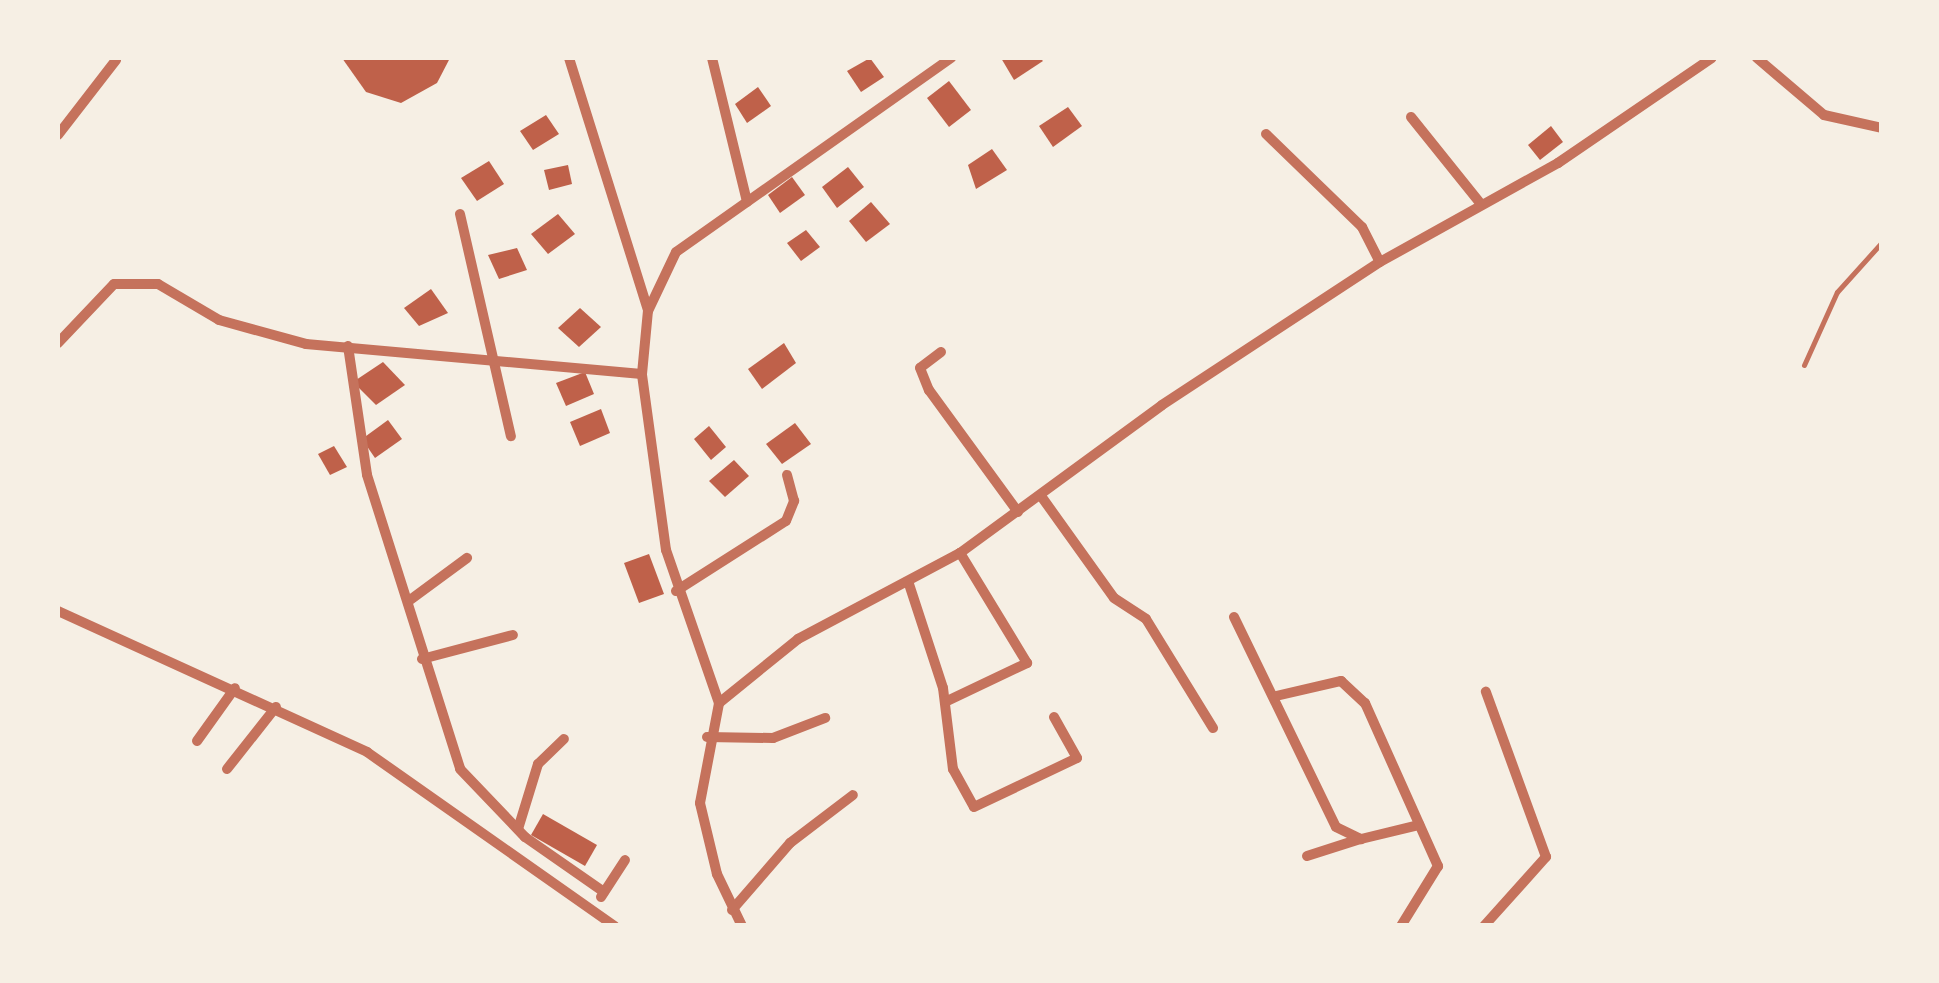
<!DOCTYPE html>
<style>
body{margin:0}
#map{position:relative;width:1939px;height:983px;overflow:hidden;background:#f6efe4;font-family:"Noto Sans",sans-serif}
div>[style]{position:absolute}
.building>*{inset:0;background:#bf614a}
.service>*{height:5px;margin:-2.5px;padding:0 2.5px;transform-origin:2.5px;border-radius:2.5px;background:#c5725c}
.minor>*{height:10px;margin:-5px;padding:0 5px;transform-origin:5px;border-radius:5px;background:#c5725c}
span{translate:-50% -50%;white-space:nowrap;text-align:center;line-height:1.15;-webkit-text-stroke:8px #f6efe4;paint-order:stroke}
.frame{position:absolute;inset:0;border:60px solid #f6efe4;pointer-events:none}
</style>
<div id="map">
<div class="building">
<i style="clip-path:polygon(342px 58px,450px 58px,437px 83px,401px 103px,366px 92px)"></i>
<i style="clip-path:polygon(870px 58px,884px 77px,861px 92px,847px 71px)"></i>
<i style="clip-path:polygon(1001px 58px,1040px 58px,1043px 61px,1014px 80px)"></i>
<i style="clip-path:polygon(949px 81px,971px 110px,949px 127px,927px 98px)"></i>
<i style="clip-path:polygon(758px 87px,771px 106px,747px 123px,735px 104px)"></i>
<i style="clip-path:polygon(1068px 107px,1082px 126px,1053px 147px,1039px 126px)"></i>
<i style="clip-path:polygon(546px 115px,559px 134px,533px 150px,520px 131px)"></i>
<i style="clip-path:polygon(1551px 126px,1563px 142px,1540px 160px,1528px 145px)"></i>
<i style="clip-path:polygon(992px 149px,1007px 170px,976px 189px,968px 165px)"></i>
<i style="clip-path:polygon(489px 161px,504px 184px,477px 201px,461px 178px)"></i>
<i style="clip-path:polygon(568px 165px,572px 184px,549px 190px,544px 170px)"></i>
<i style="clip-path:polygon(848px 167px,864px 187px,837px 208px,822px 187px)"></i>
<i style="clip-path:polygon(792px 177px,805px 195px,780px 213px,768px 195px)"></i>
<i style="clip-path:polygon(871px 202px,890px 224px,866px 242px,849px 221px)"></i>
<i style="clip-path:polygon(558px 214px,575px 234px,548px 254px,531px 234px)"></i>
<i style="clip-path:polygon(806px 230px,820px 247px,801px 261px,787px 243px)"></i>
<i style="clip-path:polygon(517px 248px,527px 270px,499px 279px,488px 255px)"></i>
<i style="clip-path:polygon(431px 289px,448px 313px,419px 326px,404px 308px)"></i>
<i style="clip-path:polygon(580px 308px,601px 327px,579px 347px,558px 328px)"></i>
<i style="clip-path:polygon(784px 343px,796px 363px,762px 389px,748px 369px)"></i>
<i style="clip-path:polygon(383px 362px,405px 385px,376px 405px,353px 382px)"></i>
<i style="clip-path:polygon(585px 372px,594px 394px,566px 406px,556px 383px)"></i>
<i style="clip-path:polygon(601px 409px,610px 433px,580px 446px,570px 422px)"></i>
<i style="clip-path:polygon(388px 420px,402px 439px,375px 458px,362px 439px)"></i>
<i style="clip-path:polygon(795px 423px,811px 444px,782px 464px,766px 444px)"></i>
<i style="clip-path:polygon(709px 426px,726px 447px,711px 460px,694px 439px)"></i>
<i style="clip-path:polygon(334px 446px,347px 467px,330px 475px,318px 454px)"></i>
<i style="clip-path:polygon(734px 460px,749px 476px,725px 497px,709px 481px)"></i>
<i style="clip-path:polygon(649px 554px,664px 594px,639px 603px,624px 563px)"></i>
<i style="clip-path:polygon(543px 814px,597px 845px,585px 866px,531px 835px)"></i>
</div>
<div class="service">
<i style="left:1804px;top:365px;width:80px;rotate:-65.7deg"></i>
<i style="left:1837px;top:292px;width:67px;rotate:-48deg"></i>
</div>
<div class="minor">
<i style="left:569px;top:58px;width:264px;rotate:72.6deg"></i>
<i style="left:712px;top:58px;width:148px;rotate:76.3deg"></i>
<i style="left:1757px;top:58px;width:88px;rotate:40.4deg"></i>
<i style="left:1824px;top:115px;width:59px;rotate:12.6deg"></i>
<i style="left:1411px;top:117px;width:112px;rotate:51.2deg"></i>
<i style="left:1266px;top:134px;width:134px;rotate:44.1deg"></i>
<i style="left:1362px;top:227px;width:39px;rotate:63deg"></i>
<i style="left:58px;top:135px;width:95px;rotate:-52.3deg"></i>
<i style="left:460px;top:214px;width:228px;rotate:77.1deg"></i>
<i style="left:58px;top:343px;width:81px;rotate:-46.5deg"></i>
<i style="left:114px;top:284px;width:44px"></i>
<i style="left:158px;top:284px;width:71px;rotate:30.5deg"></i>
<i style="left:219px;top:320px;width:90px;rotate:15.4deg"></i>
<i style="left:306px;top:344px;width:337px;rotate:5.1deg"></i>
<i style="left:348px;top:346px;width:130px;rotate:81.6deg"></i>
<i style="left:367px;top:475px;width:308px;rotate:72.4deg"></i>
<i style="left:460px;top:769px;width:94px;rotate:46.3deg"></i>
<i style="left:525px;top:837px;width:96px;rotate:34.8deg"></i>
<i style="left:941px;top:352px;width:26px;rotate:143deg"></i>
<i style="left:920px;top:368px;width:24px;rotate:68deg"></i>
<i style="left:929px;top:390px;width:151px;rotate:53.9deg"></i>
<i style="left:1041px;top:496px;width:125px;rotate:54.4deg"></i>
<i style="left:1114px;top:598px;width:38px;rotate:33deg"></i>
<i style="left:1146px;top:619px;width:128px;rotate:58.4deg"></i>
<i style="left:909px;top:584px;width:109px;rotate:71.9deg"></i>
<i style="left:943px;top:688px;width:82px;rotate:83deg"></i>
<i style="left:953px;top:769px;width:43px;rotate:61.1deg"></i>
<i style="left:974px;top:807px;width:114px;rotate:-25.4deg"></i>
<i style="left:1077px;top:758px;width:47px;rotate:-119.3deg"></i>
<i style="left:676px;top:591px;width:130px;rotate:-32.5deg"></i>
<i style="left:786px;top:521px;width:22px;rotate:-68deg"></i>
<i style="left:794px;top:501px;width:27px;rotate:-105deg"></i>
<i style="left:410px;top:600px;width:71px;rotate:-36.4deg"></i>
<i style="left:58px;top:611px;width:340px;rotate:24.5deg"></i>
<i style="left:367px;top:752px;width:303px;rotate:35.1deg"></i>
<i style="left:1234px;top:617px;width:233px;rotate:64.1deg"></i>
<i style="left:1336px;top:827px;width:28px;rotate:26deg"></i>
<i style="left:1361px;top:839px;width:60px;rotate:-13.6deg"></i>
<i style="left:422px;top:659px;width:94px;rotate:-14.8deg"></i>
<i style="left:1276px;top:696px;width:67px;rotate:-13deg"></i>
<i style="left:1341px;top:681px;width:33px;rotate:43deg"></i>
<i style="left:1365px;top:703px;width:179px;rotate:65.9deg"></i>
<i style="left:1438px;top:866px;width:70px;rotate:121.7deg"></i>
<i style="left:945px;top:702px;width:91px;rotate:-25.4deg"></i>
<i style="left:1027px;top:663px;width:129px;rotate:-121.3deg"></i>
<i style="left:719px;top:703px;width:102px;rotate:-39deg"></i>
<i style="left:798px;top:639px;width:183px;rotate:-28deg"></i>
<i style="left:960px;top:553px;width:250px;rotate:-36.2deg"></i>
<i style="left:1162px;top:405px;width:261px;rotate:-33.3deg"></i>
<i style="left:1380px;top:262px;width:204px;rotate:-29.1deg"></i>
<i style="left:1558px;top:163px;width:186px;rotate:-34.3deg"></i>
<i style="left:707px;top:737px;width:66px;rotate:0.9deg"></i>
<i style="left:773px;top:738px;width:56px;rotate:-21deg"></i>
<i style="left:197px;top:741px;width:65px;rotate:-54.4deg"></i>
<i style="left:227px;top:769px;width:79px;rotate:-51.7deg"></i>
<i style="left:518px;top:829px;width:68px;rotate:-72.9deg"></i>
<i style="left:538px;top:764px;width:36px;rotate:-44deg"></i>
<i style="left:1307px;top:856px;width:56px;rotate:-17.8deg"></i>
<i style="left:601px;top:897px;width:44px;rotate:-57deg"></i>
<i style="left:732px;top:910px;width:89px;rotate:-49.1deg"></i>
<i style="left:790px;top:843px;width:79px;rotate:-37.3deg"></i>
<i style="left:742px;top:926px;width:58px;rotate:-115.7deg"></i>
<i style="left:717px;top:874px;width:73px;rotate:-103.5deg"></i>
<i style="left:700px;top:803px;width:102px;rotate:-79.2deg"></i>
<i style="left:719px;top:703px;width:162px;rotate:-109.1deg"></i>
<i style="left:666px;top:550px;width:178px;rotate:-97.8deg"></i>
<i style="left:642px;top:374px;width:63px;rotate:-84.6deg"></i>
<i style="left:648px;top:311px;width:65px;rotate:-64.6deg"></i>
<i style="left:676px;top:252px;width:337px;rotate:-35.2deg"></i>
<i style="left:1484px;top:926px;width:93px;rotate:-48.1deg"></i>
<i style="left:1546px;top:857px;width:176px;rotate:-110deg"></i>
</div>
<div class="frame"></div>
</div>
